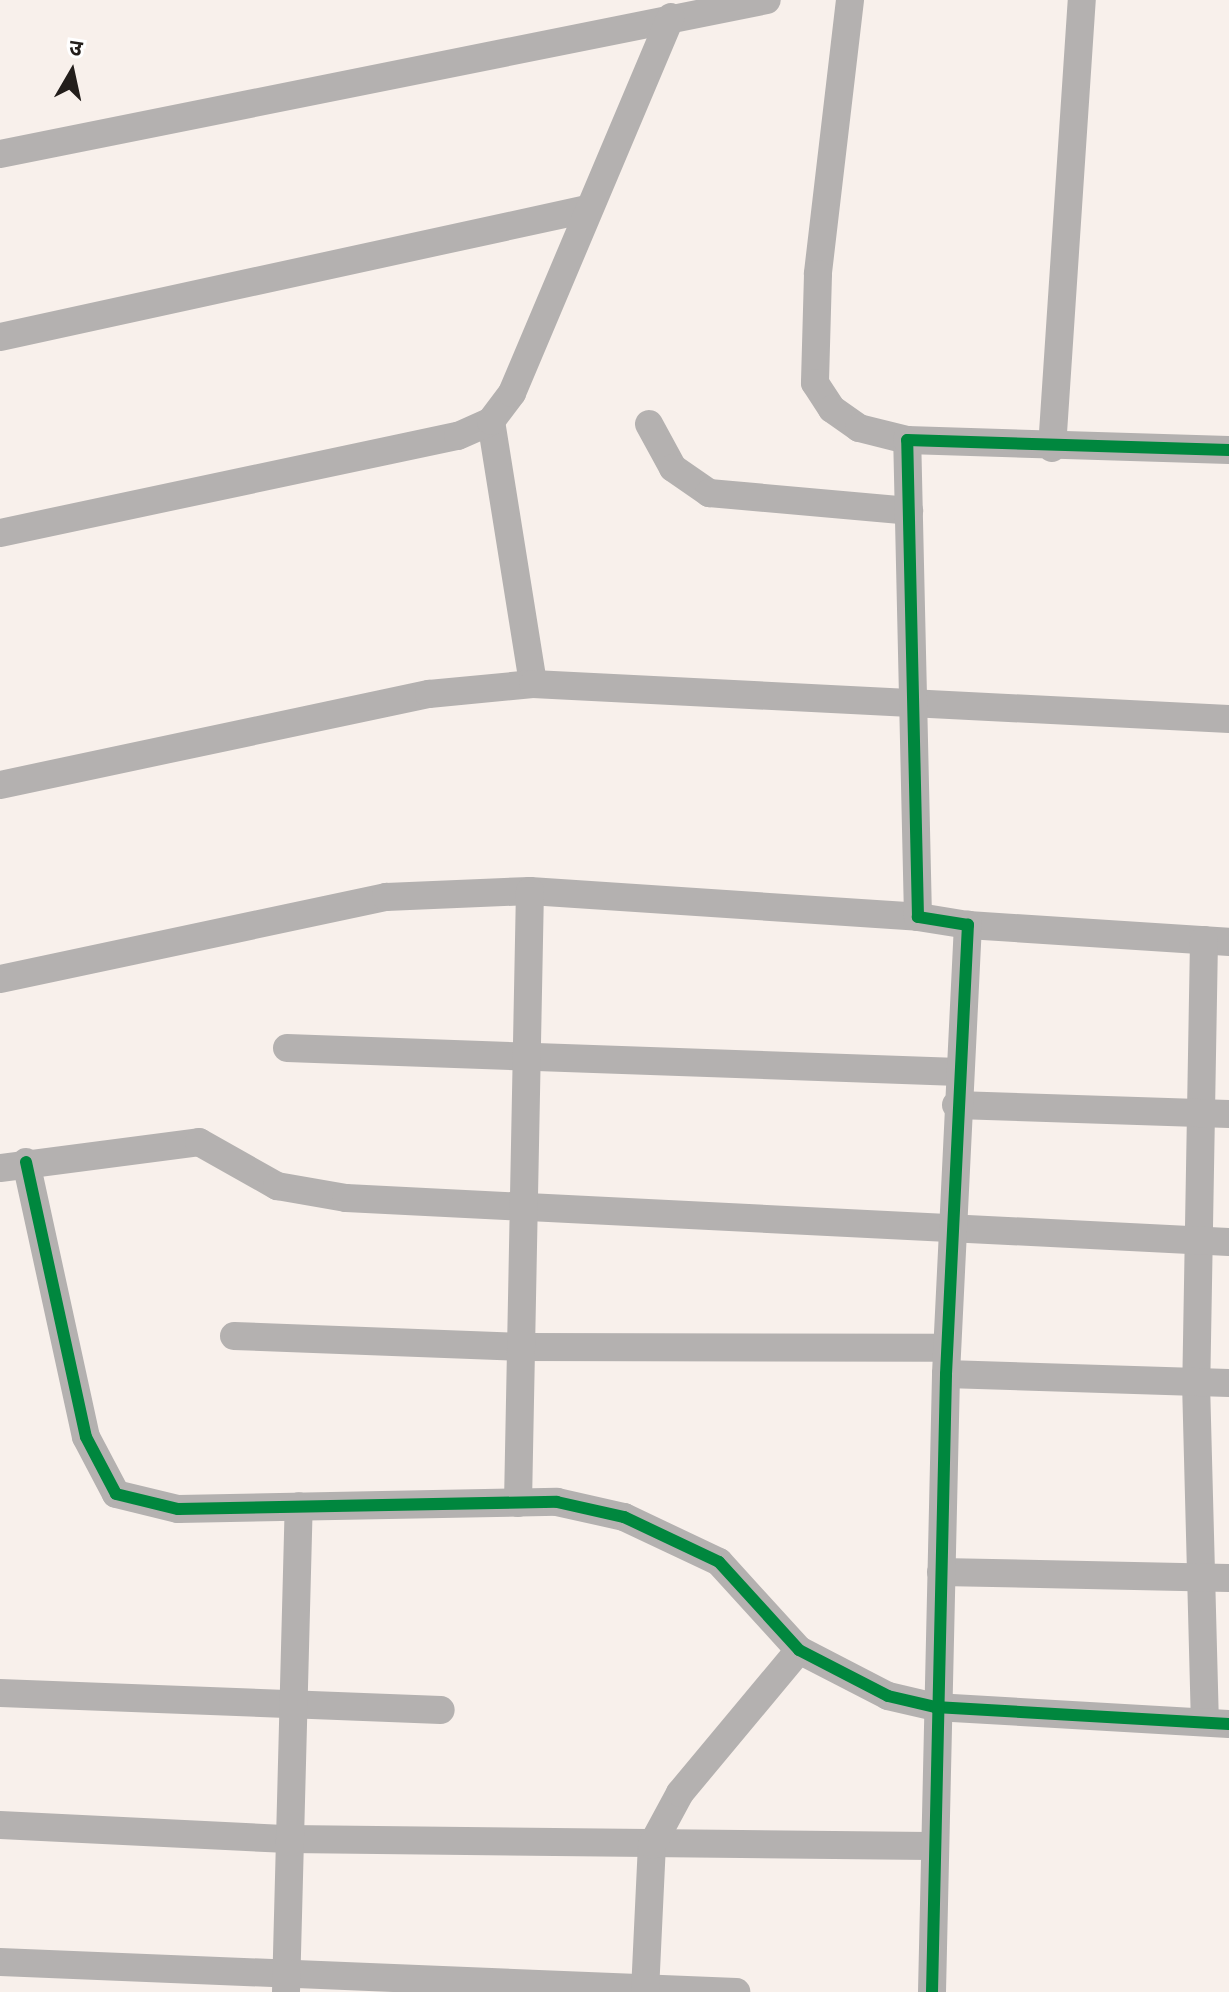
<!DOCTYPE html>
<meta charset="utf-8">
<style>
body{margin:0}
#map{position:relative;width:1229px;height:1992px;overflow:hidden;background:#f8f0eb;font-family:"DejaVu Sans","Noto Sans Devanagari",sans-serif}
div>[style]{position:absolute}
.street>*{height:28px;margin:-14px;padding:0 14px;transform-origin:14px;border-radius:14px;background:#b4b1b0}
.cycleway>*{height:12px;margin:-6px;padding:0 6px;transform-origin:6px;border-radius:6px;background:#00873e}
span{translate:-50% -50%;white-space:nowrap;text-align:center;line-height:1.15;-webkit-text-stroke:8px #fff;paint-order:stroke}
.north{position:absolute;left:32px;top:32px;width:80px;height:80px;-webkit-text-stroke:6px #fff;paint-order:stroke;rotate:9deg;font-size:22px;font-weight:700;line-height:32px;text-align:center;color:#231e1b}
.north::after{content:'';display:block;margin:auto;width:28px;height:36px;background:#231e1b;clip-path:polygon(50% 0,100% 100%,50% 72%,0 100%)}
</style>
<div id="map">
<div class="street">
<i style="left:850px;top:0;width:276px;rotate:96.7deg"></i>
<i style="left:818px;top:274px;width:109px;rotate:91.6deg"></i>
<i style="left:815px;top:383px;width:31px;rotate:57deg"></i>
<i style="left:832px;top:409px;width:33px;rotate:35deg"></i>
<i style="left:859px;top:428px;width:49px;rotate:14deg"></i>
<i style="left:0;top:154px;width:782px;rotate:-11.35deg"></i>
<i style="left:0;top:337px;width:601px;rotate:-12.3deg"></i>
<i style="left:491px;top:421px;width:266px;rotate:80.9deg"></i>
<i style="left:649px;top:424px;width:50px;rotate:61.4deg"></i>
<i style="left:673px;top:468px;width:44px;rotate:34.8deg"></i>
<i style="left:709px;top:493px;width:201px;rotate:5.1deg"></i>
<i style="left:1052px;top:448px;width:449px;rotate:-86.2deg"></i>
<i style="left:0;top:533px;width:468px;rotate:-12deg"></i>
<i style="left:458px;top:436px;width:36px;rotate:-24deg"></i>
<i style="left:491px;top:421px;width:35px;rotate:-53deg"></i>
<i style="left:512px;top:393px;width:408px;rotate:-67.1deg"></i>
<i style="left:0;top:785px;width:439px;rotate:-12deg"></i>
<i style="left:429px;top:694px;width:104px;rotate:-5.5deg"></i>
<i style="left:533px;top:684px;width:697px;rotate:2.88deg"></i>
<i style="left:968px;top:925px;width:262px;rotate:3.7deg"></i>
<i style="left:1204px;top:940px;width:442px;rotate:91deg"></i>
<i style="left:1196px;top:1382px;width:340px;rotate:88.5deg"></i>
<i style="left:0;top:979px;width:395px;rotate:-12deg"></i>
<i style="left:386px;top:897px;width:144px;rotate:-2.4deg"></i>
<i style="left:530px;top:891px;width:389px;rotate:3.8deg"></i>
<i style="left:287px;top:1048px;width:672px;rotate:2.05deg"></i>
<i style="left:956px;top:1105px;width:273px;rotate:1.9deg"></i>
<i style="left:26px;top:1162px;width:281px;rotate:77.7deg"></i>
<i style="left:86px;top:1437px;width:64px;rotate:62.2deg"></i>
<i style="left:116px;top:1494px;width:64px;rotate:13.6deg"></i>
<i style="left:178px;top:1509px;width:379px;rotate:-1.1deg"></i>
<i style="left:557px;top:1502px;width:69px;rotate:12.6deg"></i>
<i style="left:624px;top:1517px;width:105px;rotate:25.3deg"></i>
<i style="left:719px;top:1562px;width:119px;rotate:47.7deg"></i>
<i style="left:799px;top:1650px;width:100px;rotate:27.3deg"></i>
<i style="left:888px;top:1696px;width:48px;rotate:13.2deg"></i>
<i style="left:935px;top:1707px;width:294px;rotate:3.3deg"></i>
<i style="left:0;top:1168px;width:201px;rotate:-7.4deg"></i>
<i style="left:199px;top:1142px;width:90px;rotate:29.4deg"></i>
<i style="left:277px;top:1186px;width:70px;rotate:9.9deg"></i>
<i style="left:346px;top:1198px;width:884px;rotate:2.85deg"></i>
<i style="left:234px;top:1336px;width:287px;rotate:2.2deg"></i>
<i style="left:521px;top:1347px;width:426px;rotate:0.1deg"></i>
<i style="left:946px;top:1374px;width:283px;rotate:1.8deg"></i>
<i style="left:518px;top:1503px;width:612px;rotate:-88.88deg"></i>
<i style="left:941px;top:1572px;width:288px;rotate:1.2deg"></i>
<i style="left:0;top:1693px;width:441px;rotate:2.2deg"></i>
<i style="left:0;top:1825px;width:289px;rotate:2.8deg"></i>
<i style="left:289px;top:1839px;width:641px;rotate:0.63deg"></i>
<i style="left:0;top:1962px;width:737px;rotate:2.33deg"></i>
<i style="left:286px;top:1992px;width:486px;rotate:-88.5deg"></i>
<i style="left:645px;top:1992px;width:147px;rotate:-87.3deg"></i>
<i style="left:652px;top:1845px;width:59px;rotate:-61.7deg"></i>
<i style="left:680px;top:1793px;width:186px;rotate:-50.2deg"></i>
<i style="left:932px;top:1992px;width:618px;rotate:-88.7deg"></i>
<i style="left:946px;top:1374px;width:450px;rotate:-87.2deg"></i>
<i style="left:968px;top:925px;width:51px;rotate:-170.9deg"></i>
<i style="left:918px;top:917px;width:477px;rotate:-91.3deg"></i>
<i style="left:907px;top:440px;width:322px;rotate:1.8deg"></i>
</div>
<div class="cycleway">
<i style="left:26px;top:1162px;width:281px;rotate:77.7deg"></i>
<i style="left:86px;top:1437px;width:64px;rotate:62.2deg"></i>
<i style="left:116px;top:1494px;width:64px;rotate:13.6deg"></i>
<i style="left:178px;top:1509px;width:379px;rotate:-1.1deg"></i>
<i style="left:557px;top:1502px;width:69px;rotate:12.6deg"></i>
<i style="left:624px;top:1517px;width:105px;rotate:25.3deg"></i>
<i style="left:719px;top:1562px;width:119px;rotate:47.7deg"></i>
<i style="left:799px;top:1650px;width:100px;rotate:27.3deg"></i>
<i style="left:888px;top:1696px;width:48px;rotate:13.2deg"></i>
<i style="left:935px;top:1707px;width:294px;rotate:3.3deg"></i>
<i style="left:932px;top:1992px;width:618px;rotate:-88.7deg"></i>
<i style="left:946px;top:1374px;width:450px;rotate:-87.2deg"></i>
<i style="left:968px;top:925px;width:51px;rotate:-170.9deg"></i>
<i style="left:918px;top:917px;width:477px;rotate:-91.3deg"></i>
<i style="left:907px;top:440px;width:322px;rotate:1.8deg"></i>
</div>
<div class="north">उ</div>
</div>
